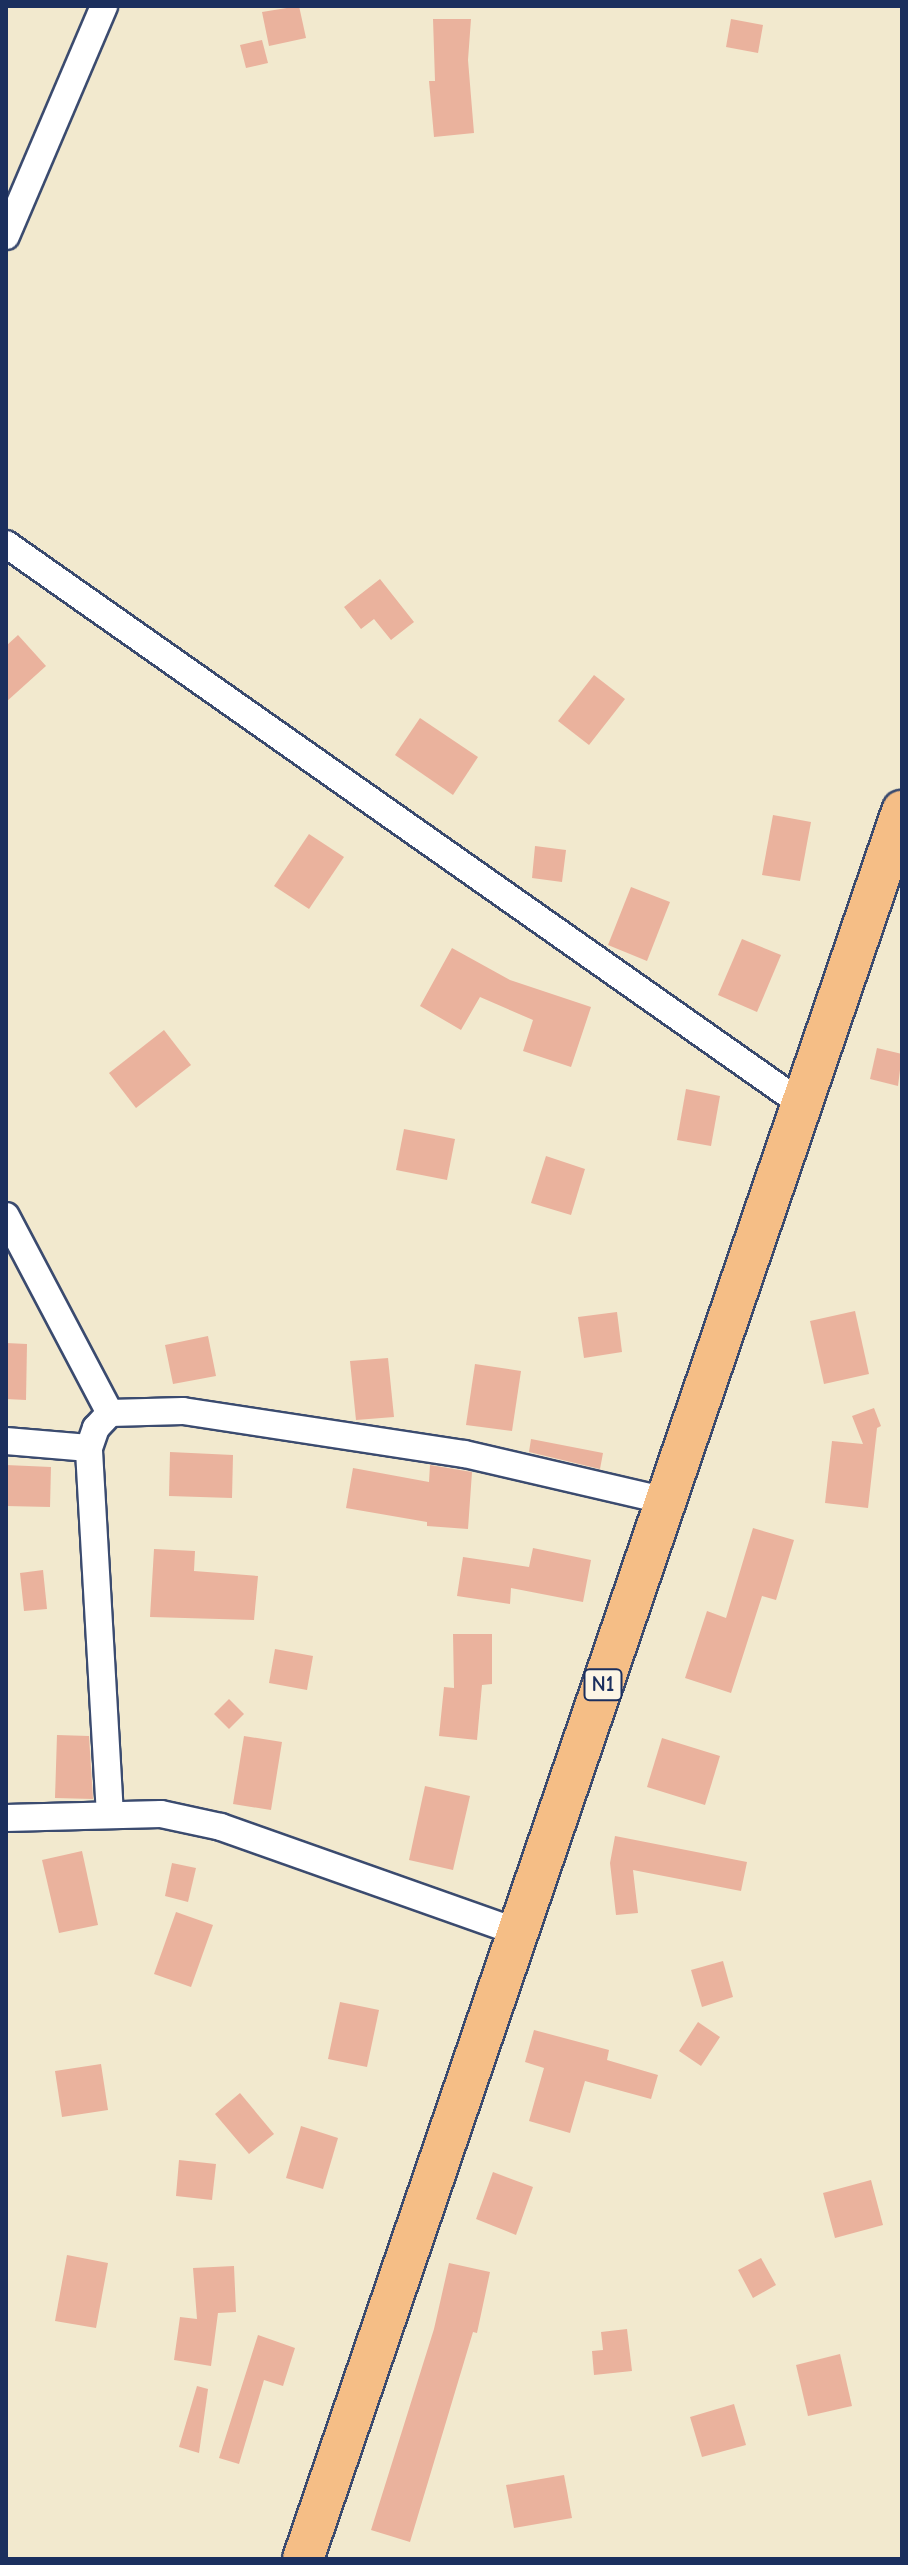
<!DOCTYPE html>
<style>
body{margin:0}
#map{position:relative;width:908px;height:2565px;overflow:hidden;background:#f2e9ce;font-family:"Comic Neue",sans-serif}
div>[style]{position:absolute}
.building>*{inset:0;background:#eab29d}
.roads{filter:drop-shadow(2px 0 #3b4b6f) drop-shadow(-2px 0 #3b4b6f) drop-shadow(0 2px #3b4b6f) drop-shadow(0 -2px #3b4b6f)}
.street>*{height:26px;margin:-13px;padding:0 13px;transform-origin:13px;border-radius:13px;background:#fff}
.primary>*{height:40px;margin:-20px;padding:0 20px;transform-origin:20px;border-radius:20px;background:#f5be86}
span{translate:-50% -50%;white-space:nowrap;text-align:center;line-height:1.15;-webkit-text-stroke:8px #fcf5e5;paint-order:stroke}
.shield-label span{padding:2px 6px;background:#fcf5e5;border:2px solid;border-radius:6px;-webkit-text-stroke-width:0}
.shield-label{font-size:22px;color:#1b2f5e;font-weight:700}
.frame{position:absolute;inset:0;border:8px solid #1b2f5e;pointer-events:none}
</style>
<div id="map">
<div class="building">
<i style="clip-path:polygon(299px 6px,306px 38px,269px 46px,262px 12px)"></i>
<i style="clip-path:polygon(433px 19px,471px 19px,468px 60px,474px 133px,434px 137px,429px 81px,435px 81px)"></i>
<i style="clip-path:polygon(731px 19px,763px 25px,758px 53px,726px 47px)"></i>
<i style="clip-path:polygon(262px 40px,268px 63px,246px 68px,240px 45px)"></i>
<i style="clip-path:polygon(380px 579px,414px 622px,391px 640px,374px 619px,361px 629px,344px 607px)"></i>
<i style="clip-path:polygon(18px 635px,46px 666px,6px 702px,6px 646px)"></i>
<i style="clip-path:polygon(594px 675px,625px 699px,589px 745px,558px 721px)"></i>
<i style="clip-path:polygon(420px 718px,478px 757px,453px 795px,395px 755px)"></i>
<i style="clip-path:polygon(773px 815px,811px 822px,800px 881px,762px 875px)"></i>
<i style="clip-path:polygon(309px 834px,344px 857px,309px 909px,274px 886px)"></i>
<i style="clip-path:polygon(535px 846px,566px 850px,562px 882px,532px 878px)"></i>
<i style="clip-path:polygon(631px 887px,670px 902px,647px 961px,608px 945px)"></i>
<i style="clip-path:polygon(742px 939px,781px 955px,757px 1012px,718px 995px)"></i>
<i style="clip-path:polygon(452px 948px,510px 980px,591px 1007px,571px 1067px,523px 1051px,533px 1020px,480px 997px,461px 1030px,420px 1006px)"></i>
<i style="clip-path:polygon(164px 1030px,191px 1065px,136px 1108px,109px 1073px)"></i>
<i style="clip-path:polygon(877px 1048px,902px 1054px,898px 1086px,870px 1079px)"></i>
<i style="clip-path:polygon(686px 1089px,720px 1096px,711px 1146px,677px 1140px)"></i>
<i style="clip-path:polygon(404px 1129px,455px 1139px,447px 1180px,396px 1170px)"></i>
<i style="clip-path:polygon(546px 1156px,585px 1169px,571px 1215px,531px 1203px)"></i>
<i style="clip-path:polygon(855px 1311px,869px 1374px,824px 1384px,810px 1321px)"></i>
<i style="clip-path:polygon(617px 1312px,622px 1352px,584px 1358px,578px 1317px)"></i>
<i style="clip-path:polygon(208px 1336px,216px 1376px,173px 1384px,165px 1345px)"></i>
<i style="clip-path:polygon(6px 1343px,27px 1344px,26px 1400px,6px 1399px)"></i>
<i style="clip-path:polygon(388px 1358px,394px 1417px,356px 1420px,350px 1361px)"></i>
<i style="clip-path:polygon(475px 1364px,521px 1371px,512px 1431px,466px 1425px)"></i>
<i style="clip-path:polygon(874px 1408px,881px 1426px,877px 1428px,868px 1508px,825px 1503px,832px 1441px,863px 1444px,852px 1416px)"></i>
<i style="clip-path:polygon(531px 1439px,603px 1453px,600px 1469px,529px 1452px)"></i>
<i style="clip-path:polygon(170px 1452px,233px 1455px,232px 1498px,169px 1496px)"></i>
<i style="clip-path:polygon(6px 1465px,51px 1467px,50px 1507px,6px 1506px)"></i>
<i style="clip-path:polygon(430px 1465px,472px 1472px,468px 1529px,427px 1526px,427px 1522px,346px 1508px,353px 1468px,429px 1482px)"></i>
<i style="clip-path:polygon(753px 1528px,794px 1540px,776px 1600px,762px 1596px,731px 1693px,685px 1678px,707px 1611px,726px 1618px)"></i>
<i style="clip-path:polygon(533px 1548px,591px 1560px,583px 1602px,511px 1588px,510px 1604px,457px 1596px,463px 1557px,529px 1567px)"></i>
<i style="clip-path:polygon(154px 1549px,195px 1551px,194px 1571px,258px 1576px,254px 1620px,150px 1617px)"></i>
<i style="clip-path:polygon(43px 1570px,47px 1609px,24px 1611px,20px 1573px)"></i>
<i style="clip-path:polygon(453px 1634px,492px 1634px,492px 1684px,482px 1685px,477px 1740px,439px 1736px,444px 1687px,454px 1688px)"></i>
<i style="clip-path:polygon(275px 1649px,313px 1656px,307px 1690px,269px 1683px)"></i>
<i style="clip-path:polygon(229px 1699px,244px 1714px,229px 1729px,214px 1714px)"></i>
<i style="clip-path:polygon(57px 1735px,89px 1736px,93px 1799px,55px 1798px)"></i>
<i style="clip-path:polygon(244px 1736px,282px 1742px,271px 1810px,233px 1804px)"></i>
<i style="clip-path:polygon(662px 1738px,720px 1756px,705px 1805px,647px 1787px)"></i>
<i style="clip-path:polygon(425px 1786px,470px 1796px,453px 1870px,409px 1860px)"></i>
<i style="clip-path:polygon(615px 1836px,747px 1862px,741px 1891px,633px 1870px,638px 1913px,616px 1915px,610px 1863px)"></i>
<i style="clip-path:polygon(82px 1851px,98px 1925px,59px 1933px,42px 1860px)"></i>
<i style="clip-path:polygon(172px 1863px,196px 1868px,188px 1902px,165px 1896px)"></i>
<i style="clip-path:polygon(176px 1912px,213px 1925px,191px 1987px,154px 1974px)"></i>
<i style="clip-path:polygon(723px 1961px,733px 1997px,702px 2007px,691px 1970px)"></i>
<i style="clip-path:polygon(340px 2002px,379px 2010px,367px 2067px,328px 2059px)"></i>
<i style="clip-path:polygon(698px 2022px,720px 2037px,701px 2066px,679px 2051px)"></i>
<i style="clip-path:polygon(534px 2030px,609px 2050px,607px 2060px,658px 2075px,651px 2099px,585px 2081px,570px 2133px,529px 2121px,544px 2068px,525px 2062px)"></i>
<i style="clip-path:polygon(101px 2064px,108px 2110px,62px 2117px,55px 2071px)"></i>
<i style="clip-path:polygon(240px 2093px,274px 2134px,249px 2154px,215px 2114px)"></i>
<i style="clip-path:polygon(301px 2126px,338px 2138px,323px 2189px,286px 2178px)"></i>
<i style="clip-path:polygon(179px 2160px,216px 2164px,212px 2200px,176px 2196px)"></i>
<i style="clip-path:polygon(493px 2172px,533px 2187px,516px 2235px,476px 2219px)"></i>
<i style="clip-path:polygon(871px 2180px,883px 2225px,835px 2238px,823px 2193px)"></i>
<i style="clip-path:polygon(67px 2255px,108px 2263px,96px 2328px,55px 2321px)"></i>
<i style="clip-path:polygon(761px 2258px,776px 2285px,753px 2298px,738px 2270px)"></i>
<i style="clip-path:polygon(449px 2263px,490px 2272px,477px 2333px,473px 2332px,410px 2542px,371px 2530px,434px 2329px)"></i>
<i style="clip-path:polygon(234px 2266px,236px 2312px,218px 2313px,211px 2366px,174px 2360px,180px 2317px,197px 2319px,193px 2268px)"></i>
<i style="clip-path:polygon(627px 2329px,632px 2371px,594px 2375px,592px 2351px,603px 2350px,601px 2332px)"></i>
<i style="clip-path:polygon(258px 2335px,295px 2348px,283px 2386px,264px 2380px,239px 2464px,219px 2458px)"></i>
<i style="clip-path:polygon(840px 2354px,852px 2406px,808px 2416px,796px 2365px)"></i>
<i style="clip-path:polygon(197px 2386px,208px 2389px,199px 2453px,179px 2447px)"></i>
<i style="clip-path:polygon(734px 2404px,746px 2445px,702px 2457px,690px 2417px)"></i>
<i style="clip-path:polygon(564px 2475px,572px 2518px,514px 2528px,506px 2485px)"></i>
</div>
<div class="roads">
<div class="street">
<i style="left:6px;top:236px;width:250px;rotate:-66.9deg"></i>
<i style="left:6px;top:544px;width:973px;rotate:35.13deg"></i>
<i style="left:6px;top:1216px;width:223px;rotate:62.2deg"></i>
<i style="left:6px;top:1441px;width:83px;rotate:4.8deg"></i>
<i style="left:110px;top:1815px;width:368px;rotate:-93.3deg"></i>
<i style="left:89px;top:1448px;width:21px;rotate:-71deg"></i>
<i style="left:96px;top:1428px;width:21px;rotate:-47deg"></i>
<i style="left:110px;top:1413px;width:73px;rotate:-1.6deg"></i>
<i style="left:183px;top:1411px;width:285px;rotate:8.7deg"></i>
<i style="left:465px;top:1454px;width:207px;rotate:13.1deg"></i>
<i style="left:6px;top:1818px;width:155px;rotate:-1.5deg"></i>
<i style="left:161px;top:1814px;width:61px;rotate:12.2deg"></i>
<i style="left:221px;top:1827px;width:315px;rotate:19.5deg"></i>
</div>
<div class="primary">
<i style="left:303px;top:2559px;width:1848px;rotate:-71.08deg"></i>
</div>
</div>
<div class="shield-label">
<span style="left:603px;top:1685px">N1</span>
</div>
<div class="frame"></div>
</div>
